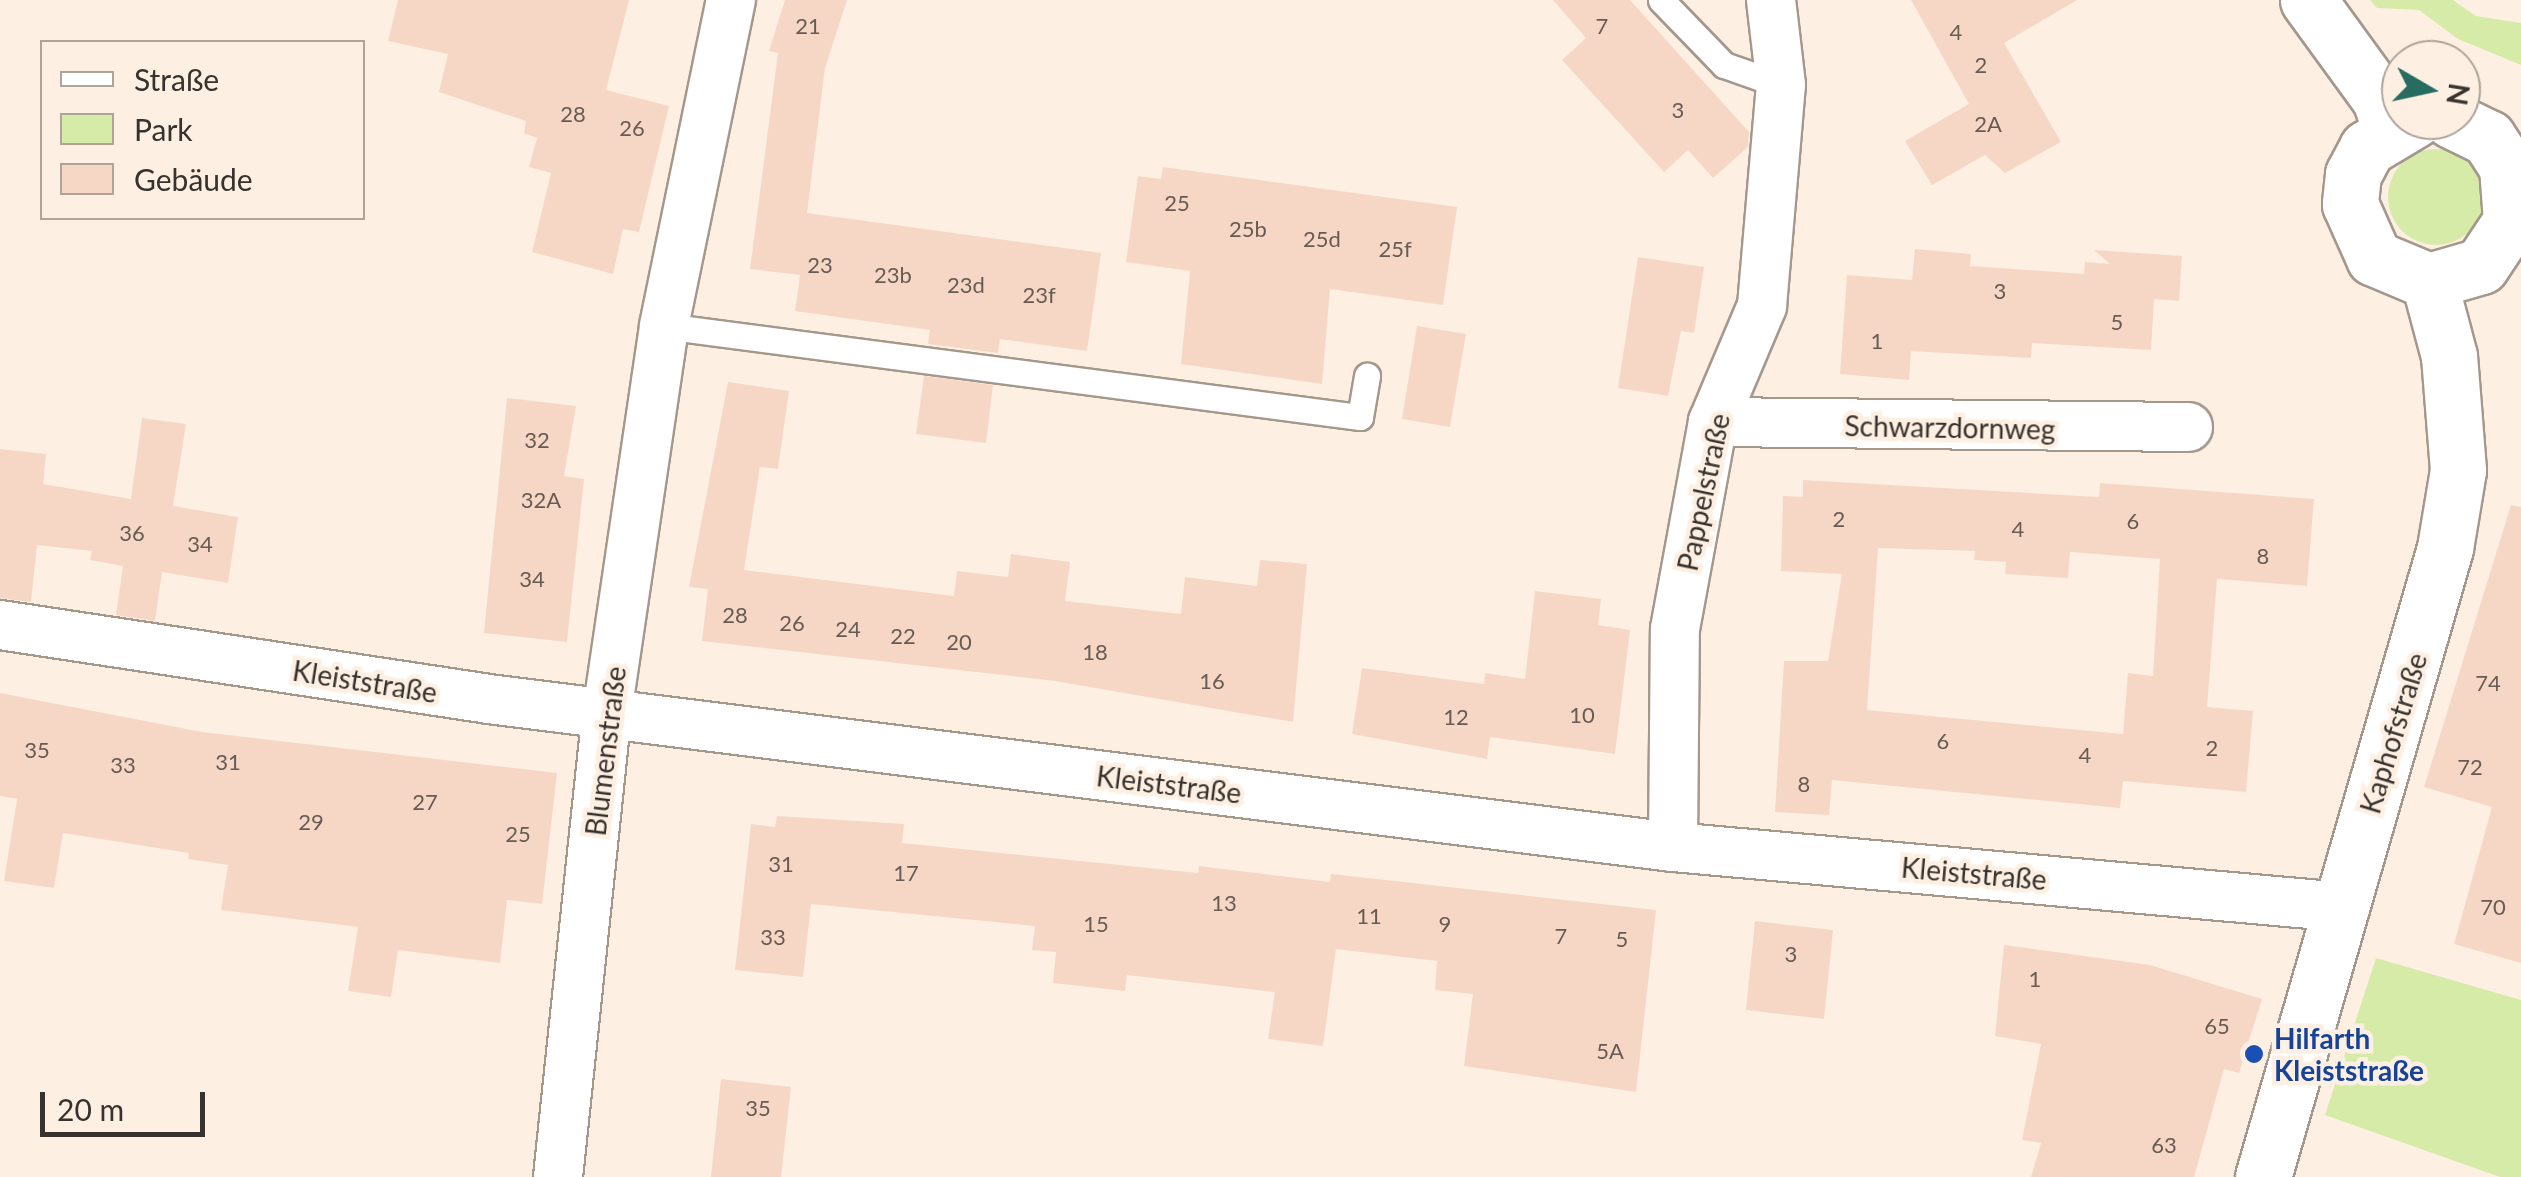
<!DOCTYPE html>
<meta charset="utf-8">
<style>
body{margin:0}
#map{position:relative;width:2521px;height:1177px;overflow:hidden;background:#fdf0e3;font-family:Lato,sans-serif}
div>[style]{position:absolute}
.green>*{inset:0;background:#d7eba9}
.round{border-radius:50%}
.building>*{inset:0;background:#f6d7c5}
.roads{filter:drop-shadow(2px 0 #a4988c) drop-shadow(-2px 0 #a4988c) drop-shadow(0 2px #a4988c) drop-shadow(0 -2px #a4988c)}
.service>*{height:25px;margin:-12.5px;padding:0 12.5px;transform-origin:12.5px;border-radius:12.5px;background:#fff}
.minor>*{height:48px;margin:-24px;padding:0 24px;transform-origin:24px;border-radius:24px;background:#fff}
.tertiary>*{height:55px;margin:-27.5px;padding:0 27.5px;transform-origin:27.5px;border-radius:27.5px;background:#fff}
.secondary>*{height:55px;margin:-27.5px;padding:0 27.5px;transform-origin:27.5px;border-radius:27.5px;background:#fff}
.dots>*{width:28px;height:28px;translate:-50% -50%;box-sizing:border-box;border:5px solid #fdf0e3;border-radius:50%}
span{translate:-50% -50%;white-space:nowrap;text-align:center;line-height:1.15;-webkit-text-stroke:9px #fdf0e3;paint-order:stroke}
.number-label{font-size:22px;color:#675b53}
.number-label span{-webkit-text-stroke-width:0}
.street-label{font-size:28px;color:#37322d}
.transit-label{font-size:28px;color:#164399;font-weight:700}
.left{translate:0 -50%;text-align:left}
.legend{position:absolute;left:40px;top:40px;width:325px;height:180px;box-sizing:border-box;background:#fdf0e3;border:2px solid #aea49a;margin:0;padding:12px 18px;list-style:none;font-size:30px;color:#37322d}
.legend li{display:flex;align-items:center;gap:20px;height:50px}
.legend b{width:50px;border:2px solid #aea49a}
.north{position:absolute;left:2381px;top:40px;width:100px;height:100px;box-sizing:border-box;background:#fdf0e3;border:2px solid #aea49a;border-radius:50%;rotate:99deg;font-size:28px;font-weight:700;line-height:40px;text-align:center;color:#37322d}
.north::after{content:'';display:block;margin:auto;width:35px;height:45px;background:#266c61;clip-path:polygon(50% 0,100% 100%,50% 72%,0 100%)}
.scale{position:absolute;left:40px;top:1092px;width:165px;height:45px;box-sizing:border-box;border:5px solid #37322d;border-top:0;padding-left:12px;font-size:30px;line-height:35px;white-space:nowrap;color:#37322d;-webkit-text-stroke:8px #fdf0e3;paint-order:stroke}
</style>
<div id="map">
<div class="green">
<i style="clip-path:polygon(2370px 0,2453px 0,2476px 16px,2521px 23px,2521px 65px,2458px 39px,2419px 10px,2377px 8px)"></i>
<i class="round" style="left:2388px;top:149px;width:96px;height:96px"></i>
<i style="clip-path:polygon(2376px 958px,2521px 1000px,2521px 1177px,2500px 1177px,2325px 1115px)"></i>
</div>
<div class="building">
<i style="clip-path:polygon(398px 0,629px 0,606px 90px,669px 106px,639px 232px,623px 229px,613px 274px,532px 252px,551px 173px,529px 167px,537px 138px,524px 133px,526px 121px,439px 92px,448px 54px,388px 41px)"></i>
<i style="clip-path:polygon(785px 0,847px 0,825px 68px,807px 213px,1101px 253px,1087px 351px,1000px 339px,998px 353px,928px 344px,930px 330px,795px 311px,800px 275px,750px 269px,778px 53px,769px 51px)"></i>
<i style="clip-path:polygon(1553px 0,1630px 0,1749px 132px,1748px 147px,1713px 178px,1688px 150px,1664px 172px,1562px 60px,1586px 38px)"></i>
<i style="clip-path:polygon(1911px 0,2077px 0,2004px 43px,2061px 142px,2005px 173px,1985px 155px,1932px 185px,1905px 141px,1969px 104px)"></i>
<i style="clip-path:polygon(1163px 167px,1457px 207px,1443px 305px,1330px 289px,1322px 384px,1181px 364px,1190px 271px,1126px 262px,1138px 176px,1161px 179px)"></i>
<i style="clip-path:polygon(1915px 249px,1971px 254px,1970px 266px,2084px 274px,2085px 262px,2110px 264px,2094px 250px,2182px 256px,2179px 301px,2154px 299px,2151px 350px,2032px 343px,2031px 358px,1911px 351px,1909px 380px,1840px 374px,1847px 275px,1912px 280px)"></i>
<i style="clip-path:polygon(1638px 257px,1704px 267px,1694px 333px,1681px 331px,1668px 396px,1618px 388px)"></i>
<i style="clip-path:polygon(1417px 326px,1466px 334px,1450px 427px,1402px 419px)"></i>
<i style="clip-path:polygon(924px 376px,993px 385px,986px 443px,916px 434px)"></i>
<i style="clip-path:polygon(728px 382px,789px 391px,778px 469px,760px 467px,744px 570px,954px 596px,957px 571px,1008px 577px,1011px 554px,1070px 562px,1065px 601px,1181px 614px,1185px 577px,1257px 586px,1260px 560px,1307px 564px,1293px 722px,1055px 681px,702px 641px,708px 589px,689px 587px)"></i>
<i style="clip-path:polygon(507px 398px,576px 406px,564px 476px,584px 479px,567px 642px,484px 633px)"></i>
<i style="clip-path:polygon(142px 418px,186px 424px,173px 506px,238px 517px,228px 583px,162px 572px,155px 621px,116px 615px,123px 566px,90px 560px,92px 551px,37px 545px,31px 602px,0 598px,0 449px,46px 454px,43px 484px,131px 499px)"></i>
<i style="clip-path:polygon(evenodd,1803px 480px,2099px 497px,2100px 483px,2314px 499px,2307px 586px,2217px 579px,2207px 707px,2253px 711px,2246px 792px,2123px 781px,2120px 808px,1832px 780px,1829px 815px,1775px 812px,1784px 661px,1828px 661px,1842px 574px,1781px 571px,1783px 496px,1803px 497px,1803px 480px,1878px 548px,1975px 551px,1974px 560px,2006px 562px,2005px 574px,2068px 578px,2070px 552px,2160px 559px,2153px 676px,2128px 673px,2123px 734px,1867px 710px,1878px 548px)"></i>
<i style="clip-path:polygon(2511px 505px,2521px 507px,2521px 963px,2454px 944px,2492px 807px,2424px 787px)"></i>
<i style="clip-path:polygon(1535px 591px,1601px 599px,1598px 625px,1630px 630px,1615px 754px,1490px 737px,1487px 759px,1352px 734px,1362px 668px,1484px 684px,1485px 673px,1525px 679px)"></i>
<i style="clip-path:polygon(0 693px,202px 732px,557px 773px,542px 904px,507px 900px,500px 963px,398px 950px,391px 997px,348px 991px,358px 927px,221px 910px,228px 865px,188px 859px,189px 853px,63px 833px,54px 888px,4px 881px,17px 799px,0 796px)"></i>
<i style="clip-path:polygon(777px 816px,904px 824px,902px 843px,1198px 873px,1199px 866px,1330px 882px,1331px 874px,1656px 910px,1636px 1092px,1464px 1066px,1473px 994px,1435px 990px,1437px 961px,1336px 949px,1323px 1046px,1268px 1039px,1275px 992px,1127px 975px,1125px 991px,1053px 983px,1056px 952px,1032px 950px,1035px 926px,811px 904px,803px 977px,735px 970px,751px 824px,775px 827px)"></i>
<i style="clip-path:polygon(1755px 921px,1833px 930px,1824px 1019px,1746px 1010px)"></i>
<i style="clip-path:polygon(2004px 945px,2150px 965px,2262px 999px,2239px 1073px,2224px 1069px,2194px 1177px,2031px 1177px,2041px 1143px,2022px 1140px,2041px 1044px,1995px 1036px)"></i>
<i style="clip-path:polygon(721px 1079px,791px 1087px,781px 1177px,711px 1177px)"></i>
</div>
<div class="roads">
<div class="service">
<i style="left:1661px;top:0;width:91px;rotate:45.9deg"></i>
<i style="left:1724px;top:65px;width:60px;rotate:19.3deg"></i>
<i style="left:664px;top:326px;width:702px;rotate:7.45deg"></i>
<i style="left:1360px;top:417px;width:42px;rotate:-80.3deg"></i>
</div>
<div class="minor">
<i style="left:1713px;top:422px;width:475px;rotate:0.6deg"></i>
<i style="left:0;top:625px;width:494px;rotate:8.6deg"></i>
<i style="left:488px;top:699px;width:1194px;rotate:7.12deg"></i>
<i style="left:1673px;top:847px;width:672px;rotate:5.12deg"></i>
<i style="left:1673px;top:847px;width:218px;rotate:-89.5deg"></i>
<i style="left:1675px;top:629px;width:210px;rotate:-79.6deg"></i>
<i style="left:1713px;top:422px;width:126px;rotate:-67.1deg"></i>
<i style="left:1762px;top:306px;width:222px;rotate:-85.1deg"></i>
<i style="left:1781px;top:85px;width:86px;rotate:-96.7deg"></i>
<i style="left:558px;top:1177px;width:467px;rotate:-84deg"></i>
<i style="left:607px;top:713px;width:391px;rotate:-81.6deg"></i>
<i style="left:664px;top:326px;width:333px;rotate:-78.4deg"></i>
</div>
<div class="tertiary">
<i style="left:2308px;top:0;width:122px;rotate:54deg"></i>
<i style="left:2380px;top:99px;width:31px;rotate:71deg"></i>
</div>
<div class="secondary">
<i style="left:2414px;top:120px;width:55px;rotate:149.2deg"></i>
<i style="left:2367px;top:148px;width:30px;rotate:118deg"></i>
<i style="left:2353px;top:174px;width:30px;rotate:96deg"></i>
<i style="left:2350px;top:204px;width:59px;rotate:66deg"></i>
<i style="left:2374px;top:258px;width:60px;rotate:22.7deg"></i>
<i style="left:2429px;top:281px;width:54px;rotate:-16.1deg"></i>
<i style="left:2481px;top:266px;width:54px;rotate:-56.3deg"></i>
<i style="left:2511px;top:221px;width:54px;rotate:-94.2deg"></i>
<i style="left:2507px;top:167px;width:35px;rotate:-123deg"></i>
<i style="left:2488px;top:138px;width:41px;rotate:-154.1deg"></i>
<i style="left:2263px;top:1177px;width:655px;rotate:-73.86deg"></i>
<i style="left:2445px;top:548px;width:79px;rotate:-80.5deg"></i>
<i style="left:2458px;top:470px;width:114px;rotate:-94.5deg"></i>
<i style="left:2449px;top:356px;width:78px;rotate:-104.9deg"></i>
</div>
</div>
<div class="dots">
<i style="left:2254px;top:1054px;background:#1a4fb4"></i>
</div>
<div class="number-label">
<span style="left:808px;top:26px">21</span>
<span style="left:1602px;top:26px">7</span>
<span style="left:1956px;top:32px">4</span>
<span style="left:1981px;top:65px">2</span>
<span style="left:1678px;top:110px">3</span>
<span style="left:573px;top:114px">28</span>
<span style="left:1988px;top:124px">2A</span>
<span style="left:632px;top:128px">26</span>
<span style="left:1177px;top:203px">25</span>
<span style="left:1248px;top:229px">25b</span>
<span style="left:1322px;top:239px">25d</span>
<span style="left:1395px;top:249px">25f</span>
<span style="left:820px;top:265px">23</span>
<span style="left:893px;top:275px">23b</span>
<span style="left:966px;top:285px">23d</span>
<span style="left:2000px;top:291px">3</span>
<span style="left:1039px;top:295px">23f</span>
<span style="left:2117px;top:322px">5</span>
<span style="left:1877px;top:341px">1</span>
<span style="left:537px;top:440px">32</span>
<span style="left:541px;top:500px">32A</span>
<span style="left:1839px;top:519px">2</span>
<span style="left:2133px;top:521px">6</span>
<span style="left:2018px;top:529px">4</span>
<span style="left:132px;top:533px">36</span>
<span style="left:200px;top:544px">34</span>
<span style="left:2263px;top:556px">8</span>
<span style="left:532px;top:579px">34</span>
<span style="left:735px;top:615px">28</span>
<span style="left:792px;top:623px">26</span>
<span style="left:848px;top:629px">24</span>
<span style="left:903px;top:636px">22</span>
<span style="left:959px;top:642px">20</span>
<span style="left:1095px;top:652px">18</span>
<span style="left:1212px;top:681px">16</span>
<span style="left:2488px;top:683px">74</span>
<span style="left:1582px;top:715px">10</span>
<span style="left:1456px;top:717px">12</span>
<span style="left:1943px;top:741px">6</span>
<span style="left:2212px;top:748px">2</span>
<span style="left:37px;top:750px">35</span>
<span style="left:2085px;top:755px">4</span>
<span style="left:228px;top:762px">31</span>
<span style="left:123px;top:765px">33</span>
<span style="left:2470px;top:767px">72</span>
<span style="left:1804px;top:784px">8</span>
<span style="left:425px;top:802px">27</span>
<span style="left:311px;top:822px">29</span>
<span style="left:518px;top:834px">25</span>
<span style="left:781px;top:864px">31</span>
<span style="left:906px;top:873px">17</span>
<span style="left:1224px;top:903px">13</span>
<span style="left:2493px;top:907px">70</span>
<span style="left:1369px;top:916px">11</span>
<span style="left:1096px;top:924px">15</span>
<span style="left:1445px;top:924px">9</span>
<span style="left:1561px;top:936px">7</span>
<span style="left:773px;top:937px">33</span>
<span style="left:1622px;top:939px">5</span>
<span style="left:1791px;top:954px">3</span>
<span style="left:2035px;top:979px">1</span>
<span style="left:2217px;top:1026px">65</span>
<span style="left:1610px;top:1051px">5A</span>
<span style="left:758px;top:1108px">35</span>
<span style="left:2164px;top:1145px">63</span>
</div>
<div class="street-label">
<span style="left:1950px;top:427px;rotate:1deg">Schwarzdornweg</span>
<span style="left:1703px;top:492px;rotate:-78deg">Pappelstraße</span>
<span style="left:365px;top:681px;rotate:9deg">Kleiststraße</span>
<span style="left:2393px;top:733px;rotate:-73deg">Kaphofstraße</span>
<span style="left:605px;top:751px;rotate:-83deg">Blumenstraße</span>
<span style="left:1169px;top:784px;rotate:7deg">Kleiststraße</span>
<span style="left:1974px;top:873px;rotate:5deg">Kleiststraße</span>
</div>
<div class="transit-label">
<span class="left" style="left:2274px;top:1054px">Hilfarth<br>Kleiststraße</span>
</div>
<ul class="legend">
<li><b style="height:12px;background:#fff"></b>Straße</li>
<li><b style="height:28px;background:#d7eba9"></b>Park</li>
<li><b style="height:28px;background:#f6d7c5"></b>Gebäude</li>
</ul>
<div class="north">N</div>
<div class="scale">20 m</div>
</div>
